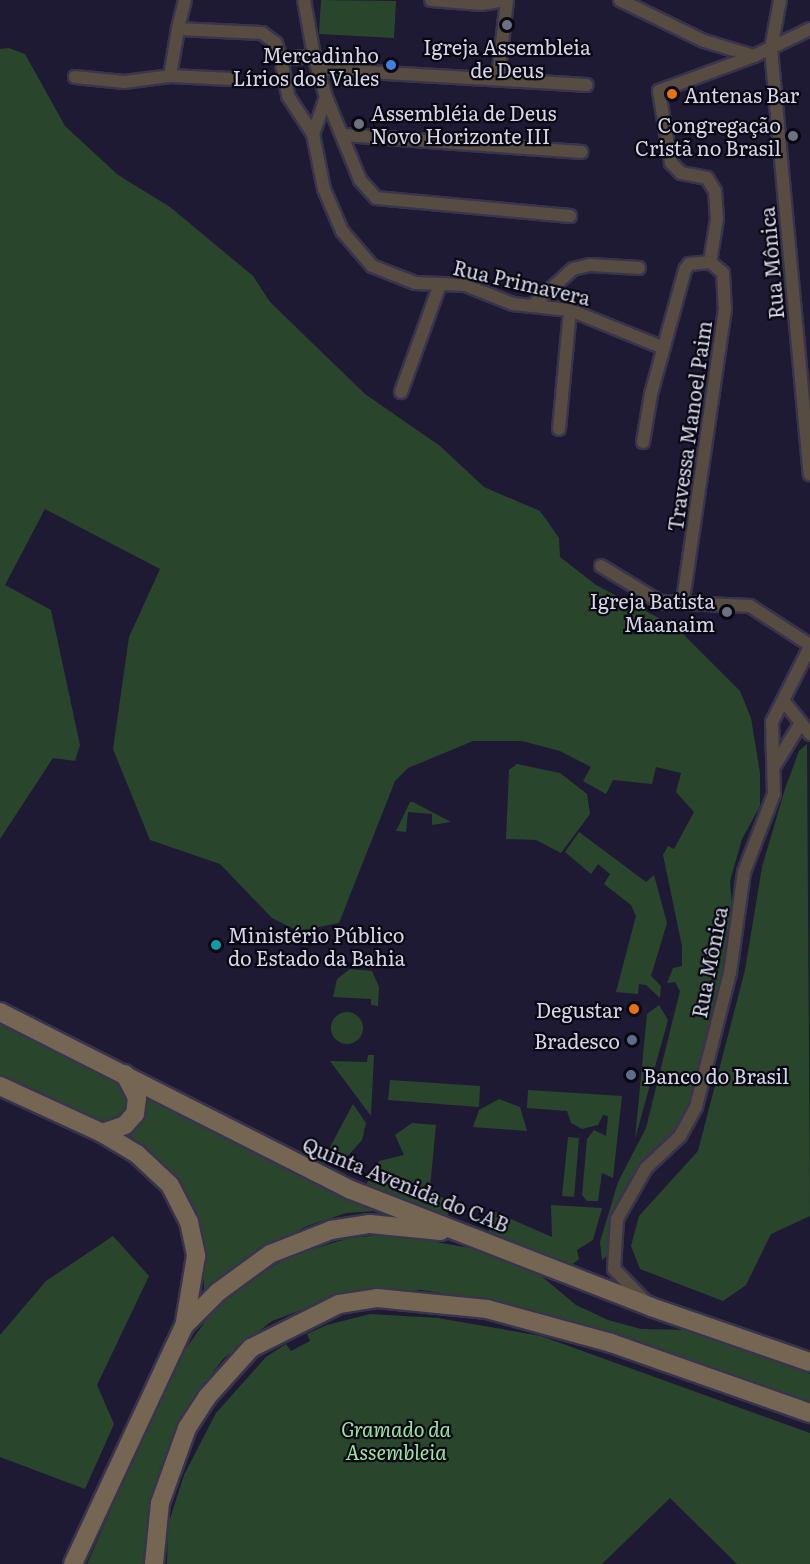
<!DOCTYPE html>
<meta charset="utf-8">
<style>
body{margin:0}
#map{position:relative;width:810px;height:1564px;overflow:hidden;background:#1e1a34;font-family:Literata,serif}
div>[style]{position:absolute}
.green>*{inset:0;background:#29462d}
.round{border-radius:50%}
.roads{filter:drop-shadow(2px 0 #38344d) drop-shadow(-2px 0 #38344d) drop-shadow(0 2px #38344d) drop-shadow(0 -2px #38344d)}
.street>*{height:12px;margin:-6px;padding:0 6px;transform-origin:6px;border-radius:6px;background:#564c41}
.secondary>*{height:18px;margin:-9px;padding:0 9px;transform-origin:9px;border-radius:9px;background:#756553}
.dots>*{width:16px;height:16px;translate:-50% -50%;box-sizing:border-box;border:3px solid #080712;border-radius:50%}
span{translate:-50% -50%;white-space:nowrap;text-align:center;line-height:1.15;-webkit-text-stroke:4.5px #080712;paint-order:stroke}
.poi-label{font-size:20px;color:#d7d6e8}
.right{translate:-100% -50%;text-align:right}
.left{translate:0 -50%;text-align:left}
.street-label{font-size:20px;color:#d7d6e8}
.park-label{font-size:20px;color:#99e3a3;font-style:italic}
</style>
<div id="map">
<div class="green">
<i style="clip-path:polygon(321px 0,396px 1px,394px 38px,319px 34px)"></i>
<i style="clip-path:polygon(9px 48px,25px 54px,65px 126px,118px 175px,170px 207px,253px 276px,270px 302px,365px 394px,440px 446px,484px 487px,540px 511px,559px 538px,560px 557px,596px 585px,676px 627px,740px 691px,751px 718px,760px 773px,760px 806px,742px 839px,730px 881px,735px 945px,696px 1107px,635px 1184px,612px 1252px,602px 1260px,600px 1242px,618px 1182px,646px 1128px,680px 991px,675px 982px,667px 983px,673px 968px,682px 966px,682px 946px,663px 855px,668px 846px,674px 849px,694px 812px,676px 792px,681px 773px,656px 767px,652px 784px,613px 780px,606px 794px,583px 781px,591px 767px,560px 751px,522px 741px,473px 741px,408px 768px,395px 781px,339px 923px,298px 931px,272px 918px,220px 864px,150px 840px,113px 749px,129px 637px,160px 569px,45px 509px,5px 585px,51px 610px,80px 745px,75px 761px,53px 758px,0 839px,0 49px)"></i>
<i style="clip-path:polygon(807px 744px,810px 1216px,771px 1234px,746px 1285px,723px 1301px,640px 1269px,631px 1246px,639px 1216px,698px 1151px,745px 970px,762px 867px,785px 789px,799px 751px)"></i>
<i style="clip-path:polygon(517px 764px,560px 773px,587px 794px,590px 814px,561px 853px,536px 840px,506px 839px,509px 770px)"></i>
<i style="clip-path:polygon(410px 802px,413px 802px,451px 822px,432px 825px,432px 814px,408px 812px,406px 832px,396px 831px)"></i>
<i style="clip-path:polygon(579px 832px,646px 882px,654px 875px,667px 923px,651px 976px,661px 986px,660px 998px,646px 985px,639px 984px,638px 994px,616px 992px,636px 916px,631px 905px,604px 884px,610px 874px,598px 864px,591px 874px,565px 852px)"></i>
<i style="clip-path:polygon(350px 969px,372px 971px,379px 987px,378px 1006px,371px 1005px,371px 999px,333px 997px,337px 979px)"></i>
<i style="clip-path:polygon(659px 1005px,668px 1020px,635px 1139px,647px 1014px)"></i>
<i class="round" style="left:331px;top:1012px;width:32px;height:32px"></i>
<i style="clip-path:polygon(0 1021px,119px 1081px,127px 1096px,124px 1112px,109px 1122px,86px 1119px,0 1078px)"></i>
<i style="clip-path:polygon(368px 1055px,374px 1055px,371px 1116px,330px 1061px,367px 1062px)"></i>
<i style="clip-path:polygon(390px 1080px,480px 1086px,479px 1107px,388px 1100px)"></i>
<i style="clip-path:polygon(528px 1090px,622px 1096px,613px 1178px,602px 1173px,598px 1201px,587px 1201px,582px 1195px,587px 1139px,594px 1130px,606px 1136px,608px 1116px,603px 1115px,598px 1125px,582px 1129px,571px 1123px,567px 1111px,527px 1108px)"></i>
<i style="clip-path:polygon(145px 1097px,377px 1211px,346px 1213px,307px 1226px,257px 1252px,204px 1290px,203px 1242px,188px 1198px,162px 1163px,127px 1133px)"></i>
<i style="clip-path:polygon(499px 1099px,520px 1107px,527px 1131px,473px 1127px,479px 1110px)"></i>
<i style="clip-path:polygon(353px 1104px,366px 1123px,362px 1140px,346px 1158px,321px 1164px)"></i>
<i style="clip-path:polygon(412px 1123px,436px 1125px,430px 1188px,443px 1198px,451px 1223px,361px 1194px,379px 1161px,404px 1155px,395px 1135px)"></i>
<i style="clip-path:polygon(568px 1137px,579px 1138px,574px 1197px,562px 1196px)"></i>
<i style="clip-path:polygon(551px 1205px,602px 1208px,593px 1240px,577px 1250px,579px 1259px,569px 1267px,491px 1243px,488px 1223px,495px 1212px,552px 1237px)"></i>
<i style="clip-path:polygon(392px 1234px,486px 1251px,534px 1270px,576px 1305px,608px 1320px,641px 1329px,691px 1330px,810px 1374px,810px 1406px,514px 1305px,422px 1290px,349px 1292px,272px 1321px,223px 1359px,185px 1410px,160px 1469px,149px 1509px,143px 1564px,87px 1564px,175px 1364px,209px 1316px,237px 1289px,288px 1257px,349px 1238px)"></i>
<i style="clip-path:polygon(113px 1236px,149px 1276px,97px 1385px,114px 1424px,85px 1489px,0 1457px,0 1335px,46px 1281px)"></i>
<i style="clip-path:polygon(370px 1314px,438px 1318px,541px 1336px,810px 1433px,810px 1564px,737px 1564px,670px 1498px,602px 1564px,167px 1564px,168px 1525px,184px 1475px,216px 1413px,266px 1357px,286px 1344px,291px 1351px,310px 1341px,307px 1334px,327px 1325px)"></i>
</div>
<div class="roads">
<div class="street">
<i style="left:185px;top:0;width:30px;rotate:104deg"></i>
<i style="left:178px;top:29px;width:84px;rotate:2.7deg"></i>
<i style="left:262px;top:33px;width:17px;rotate:36deg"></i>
<i style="left:276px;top:43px;width:17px;rotate:73deg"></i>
<i style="left:281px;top:59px;width:33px;rotate:-5deg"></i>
<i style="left:314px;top:56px;width:57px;rotate:-100.1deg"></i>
<i style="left:431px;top:0;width:50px;rotate:4.6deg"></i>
<i style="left:481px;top:4px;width:24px;rotate:-9deg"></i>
<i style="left:620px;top:0;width:93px;rotate:26deg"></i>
<i style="left:704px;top:41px;width:52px;rotate:16.7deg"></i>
<i style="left:754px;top:56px;width:62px;rotate:-25.7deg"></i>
<i style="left:780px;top:0;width:50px;rotate:100.4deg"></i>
<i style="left:771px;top:49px;width:427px;rotate:84.8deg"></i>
<i style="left:314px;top:56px;width:43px;rotate:73.7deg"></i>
<i style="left:326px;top:97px;width:39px;rotate:109deg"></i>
<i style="left:313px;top:134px;width:56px;rotate:78.7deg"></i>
<i style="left:324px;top:189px;width:46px;rotate:66.8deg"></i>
<i style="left:342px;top:231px;width:46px;rotate:49.4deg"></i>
<i style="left:372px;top:266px;width:46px;rotate:21.6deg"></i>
<i style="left:415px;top:283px;width:50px;rotate:2.3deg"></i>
<i style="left:465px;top:285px;width:52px;rotate:21.6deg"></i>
<i style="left:513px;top:304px;width:57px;rotate:6deg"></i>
<i style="left:570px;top:310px;width:101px;rotate:22deg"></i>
<i style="left:281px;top:59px;width:38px;rotate:79deg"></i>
<i style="left:288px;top:96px;width:45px;rotate:56.7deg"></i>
<i style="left:318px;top:69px;width:269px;rotate:3.4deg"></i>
<i style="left:170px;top:76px;width:48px;rotate:-80.3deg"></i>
<i style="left:75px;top:77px;width:49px;rotate:5.8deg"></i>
<i style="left:124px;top:82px;width:46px;rotate:-7.4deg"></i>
<i style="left:170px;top:76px;width:62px;rotate:2.8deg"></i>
<i style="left:498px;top:78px;width:79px;rotate:-83.4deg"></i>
<i style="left:326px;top:97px;width:90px;rotate:67.7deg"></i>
<i style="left:360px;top:180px;width:24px;rotate:48deg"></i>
<i style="left:376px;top:198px;width:195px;rotate:5.3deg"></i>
<i style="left:344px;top:135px;width:238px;rotate:4.1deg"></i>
<i style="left:710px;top:262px;width:44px;rotate:-80.8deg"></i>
<i style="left:717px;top:219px;width:28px;rotate:-94deg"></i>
<i style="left:715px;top:191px;width:15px;rotate:-122deg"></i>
<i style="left:707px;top:178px;width:26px;rotate:-169deg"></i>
<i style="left:681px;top:173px;width:14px;rotate:-135deg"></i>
<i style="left:671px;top:163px;width:73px;rotate:-99.5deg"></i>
<i style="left:659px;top:91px;width:101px;rotate:-20.2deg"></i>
<i style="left:532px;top:306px;width:55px;rotate:-42.1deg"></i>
<i style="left:573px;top:269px;width:18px;rotate:-13deg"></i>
<i style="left:591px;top:265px;width:48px;rotate:3.6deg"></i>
<i style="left:401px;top:392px;width:115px;rotate:-70.1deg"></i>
<i style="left:559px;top:429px;width:120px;rotate:-84.7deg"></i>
<i style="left:643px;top:442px;width:49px;rotate:-80.5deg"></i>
<i style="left:651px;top:394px;width:129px;rotate:-74.7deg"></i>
<i style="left:685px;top:270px;width:7px;rotate:-56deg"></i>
<i style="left:689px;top:264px;width:21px;rotate:-5deg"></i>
<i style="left:710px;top:262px;width:17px;rotate:40deg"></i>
<i style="left:723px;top:273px;width:36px;rotate:87deg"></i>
<i style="left:725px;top:309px;width:296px;rotate:98.2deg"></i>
<i style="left:601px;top:566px;width:69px;rotate:31.4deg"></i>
<i style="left:660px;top:602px;width:90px;rotate:2.5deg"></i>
<i style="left:750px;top:606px;width:72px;rotate:33deg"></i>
<i style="left:785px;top:703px;width:40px;rotate:51deg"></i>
<i style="left:775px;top:765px;width:46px;rotate:-58.4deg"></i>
<i style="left:646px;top:1302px;width:46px;rotate:-134.1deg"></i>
<i style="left:614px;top:1269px;width:50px;rotate:-86.6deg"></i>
<i style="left:617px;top:1219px;width:59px;rotate:-60.4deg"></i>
<i style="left:646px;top:1168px;width:47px;rotate:-43.3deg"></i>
<i style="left:680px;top:1136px;width:33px;rotate:-61deg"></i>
<i style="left:696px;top:1107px;width:138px;rotate:-75.8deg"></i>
<i style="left:730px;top:973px;width:102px;rotate:-82.1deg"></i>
<i style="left:744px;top:872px;width:84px;rotate:-69deg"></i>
<i style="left:774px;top:794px;width:72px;rotate:-91.6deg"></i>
<i style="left:772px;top:722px;width:84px;rotate:-63.1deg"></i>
</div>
<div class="secondary">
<i style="left:0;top:1012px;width:394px;rotate:26.9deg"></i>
<i style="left:351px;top:1190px;width:322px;rotate:21.3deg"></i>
<i style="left:651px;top:1307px;width:168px;rotate:19.1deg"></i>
<i style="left:0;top:1086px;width:112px;rotate:24.7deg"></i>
<i style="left:102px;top:1133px;width:41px;rotate:31deg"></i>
<i style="left:137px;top:1154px;width:45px;rotate:43.2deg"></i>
<i style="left:170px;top:1185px;width:42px;rotate:62.8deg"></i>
<i style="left:189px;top:1222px;width:35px;rotate:78deg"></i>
<i style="left:196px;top:1256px;width:67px;rotate:99.5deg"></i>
<i style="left:102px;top:1133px;width:24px;rotate:-19deg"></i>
<i style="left:125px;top:1125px;width:15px;rotate:-48deg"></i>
<i style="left:135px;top:1114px;width:16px;rotate:-83deg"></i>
<i style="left:137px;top:1098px;width:27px;rotate:-117deg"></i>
<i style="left:73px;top:1564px;width:263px;rotate:-65deg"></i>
<i style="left:184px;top:1326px;width:48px;rotate:-45deg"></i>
<i style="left:218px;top:1292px;width:64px;rotate:-36.2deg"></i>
<i style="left:270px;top:1254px;width:66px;rotate:-21.5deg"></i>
<i style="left:331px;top:1230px;width:39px;rotate:-9deg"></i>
<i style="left:370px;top:1224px;width:71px;rotate:5.6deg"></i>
<i style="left:154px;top:1564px;width:61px;rotate:-84.4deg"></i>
<i style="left:160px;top:1503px;width:80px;rotate:-70.2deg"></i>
<i style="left:187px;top:1428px;width:37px;rotate:-57deg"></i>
<i style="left:207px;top:1397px;width:66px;rotate:-48.1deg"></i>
<i style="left:251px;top:1348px;width:98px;rotate:-26.6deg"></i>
<i style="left:339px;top:1304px;width:38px;rotate:-9deg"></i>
<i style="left:377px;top:1298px;width:111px;rotate:5.7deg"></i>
<i style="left:487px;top:1309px;width:129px;rotate:15.3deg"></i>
<i style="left:611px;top:1343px;width:211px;rotate:19.4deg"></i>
</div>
</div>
<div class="dots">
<i style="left:507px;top:25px;background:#6b7280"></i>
<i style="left:391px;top:65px;background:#3f7fe0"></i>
<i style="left:672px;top:94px;background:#e8710a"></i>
<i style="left:359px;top:124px;background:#6b7280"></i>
<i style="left:793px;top:136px;background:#6b7280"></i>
<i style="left:727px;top:612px;background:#6b7280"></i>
<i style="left:216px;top:945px;background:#0f9aa8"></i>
<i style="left:634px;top:1009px;background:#e8710a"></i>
<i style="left:632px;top:1040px;background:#5c6f8a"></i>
<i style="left:631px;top:1075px;background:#5c6f8a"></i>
</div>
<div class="poi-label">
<span style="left:507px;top:58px">Igreja Assembleia<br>de Deus</span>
<span class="right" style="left:379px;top:66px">Mercadinho<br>Lírios dos Vales</span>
<span class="left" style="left:684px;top:94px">Antenas Bar</span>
<span class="left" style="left:371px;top:124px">Assembléia de Deus<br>Novo Horizonte III</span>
<span class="right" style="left:781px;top:136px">Congregação<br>Cristã no Brasil</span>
<span class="right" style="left:715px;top:612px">Igreja Batista<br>Maanaim</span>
<span class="left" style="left:228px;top:946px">Ministério Público<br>do Estado da Bahia</span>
<span class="right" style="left:622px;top:1009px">Degustar</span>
<span class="right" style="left:620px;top:1040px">Bradesco</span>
<span class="left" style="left:643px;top:1075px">Banco do Brasil</span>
</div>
<div class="street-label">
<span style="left:771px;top:263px;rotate:-95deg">Rua Mônica</span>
<span style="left:522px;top:282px;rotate:13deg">Rua Primavera</span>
<span style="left:689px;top:426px;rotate:-82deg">Travessa Manoel Paim</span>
<span style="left:709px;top:962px;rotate:-79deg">Rua Mônica</span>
<span style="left:406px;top:1184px;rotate:22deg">Quinta Avenida do CAB</span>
</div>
<div class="park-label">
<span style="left:396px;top:1440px">Gramado da<br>Assembleia</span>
</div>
</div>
